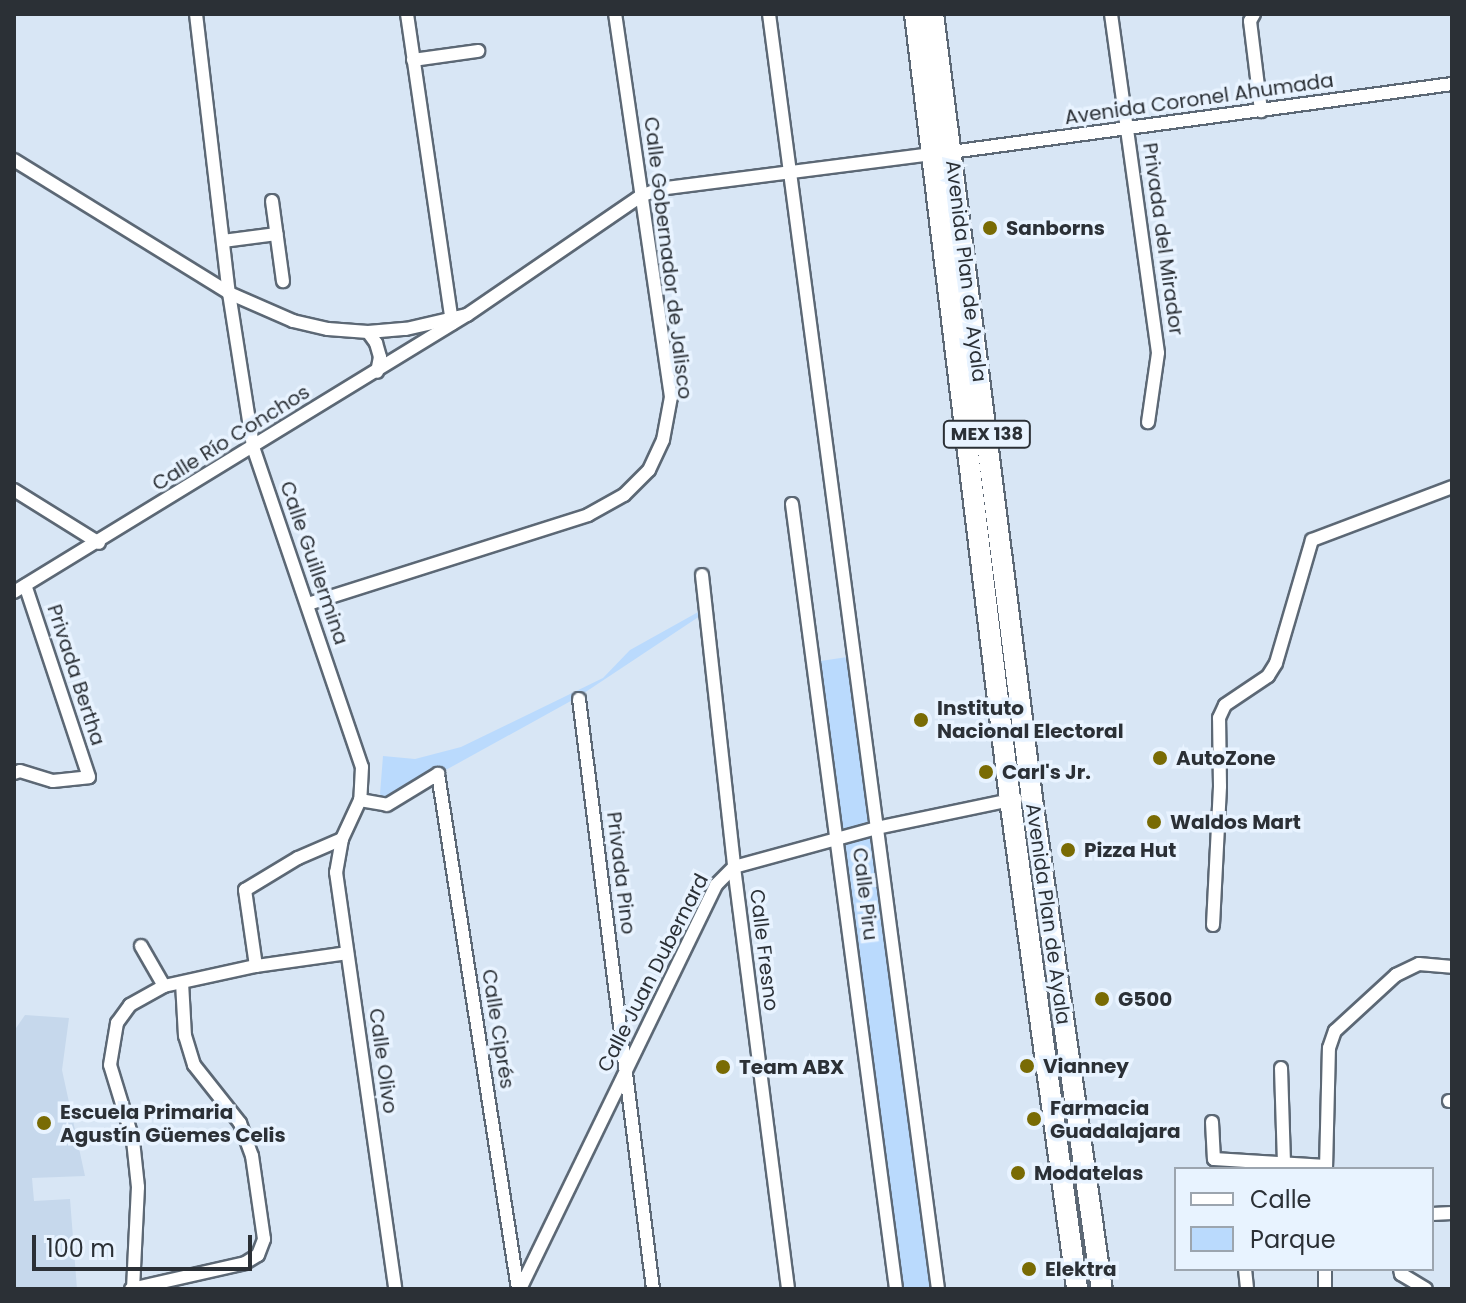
<!DOCTYPE html>
<meta charset="utf-8">
<style>
body{margin:0}
#map{position:relative;width:1466px;height:1303px;overflow:hidden;background:#d8e6f5;font-family:Poppins,sans-serif}
div>[style]{position:absolute}
.built>*{inset:0;background:#c6d8ec}
.green>*{inset:0;background:#badafd}
.roads{filter:drop-shadow(2px 0 #5c6875) drop-shadow(-2px 0 #5c6875) drop-shadow(0 2px #5c6875) drop-shadow(0 -2px #5c6875)}
.minor>*{height:12px;margin:-6px;padding:0 6px;transform-origin:6px;border-radius:6px;background:#fff}
.primary>*{height:20px;margin:-10px;padding:0 10px;transform-origin:10px;border-radius:10px;background:#fff}
.dots>*{width:22px;height:22px;translate:-50% -50%;box-sizing:border-box;border:4px solid #e8f3ff;border-radius:50%}
span{translate:-50% -50%;white-space:nowrap;text-align:center;line-height:1.15;-webkit-text-stroke:7px #e8f3ff;paint-order:stroke}
.shield-label span{padding:2px 6px;background:#e8f3ff;border:2px solid;border-radius:6px;-webkit-text-stroke-width:0}
.shield-label{font-size:18px;color:#2b3036;font-weight:700}
.street-label{font-size:20px;color:#2b3036}
.poi-label{font-size:20px;color:#2b3036;font-weight:700}
.left{translate:0 -50%;text-align:left}
.frame{position:absolute;inset:0;border:16px solid #2b3036;pointer-events:none}
.legend{position:absolute;left:1174px;top:1167px;width:260px;height:104px;box-sizing:border-box;background:#e8f3ff;border:2px solid #9ca5af;margin:0;padding:10px 14px;list-style:none;font-size:24px;color:#2b3036}
.legend li{display:flex;align-items:center;gap:16px;height:40px}
.legend b{width:40px;border:2px solid #9ca5af}
.scale{position:absolute;left:32px;top:1235px;width:220px;height:36px;box-sizing:border-box;border:4px solid #2b3036;border-top:0;padding-left:10px;font-size:24px;line-height:28px;white-space:nowrap;color:#2b3036;-webkit-text-stroke:6px #e8f3ff;paint-order:stroke}
</style>
<div id="map">
<div class="built">
<i style="clip-path:polygon(25px 1015px,69px 1018px,62px 1070px,85px 1176px,32px 1178px,34px 1201px,70px 1199px,77px 1289px,14px 1289px,14px 1031px)"></i>
</div>
<div class="green">
<i style="clip-path:polygon(700px 611px,703px 614px,578px 697px,386px 803px,380px 794px,383px 756px,415px 759px,461px 747px,603px 678px,630px 650px)"></i>
<i style="clip-path:polygon(854px 656px,938px 1289px,896px 1289px,814px 662px)"></i>
</div>
<div class="roads">
<div class="minor">
<i style="left:196px;top:14px;width:281px;rotate:83.3deg"></i>
<i style="left:229px;top:293px;width:156px;rotate:81.1deg"></i>
<i style="left:253px;top:447px;width:338px;rotate:71.2deg"></i>
<i style="left:362px;top:767px;width:33px;rotate:93deg"></i>
<i style="left:360px;top:800px;width:43px;rotate:114.8deg"></i>
<i style="left:342px;top:839px;width:34px;rotate:100deg"></i>
<i style="left:336px;top:872px;width:421px;rotate:81.9deg"></i>
<i style="left:407px;top:14px;width:313px;rotate:81.7deg"></i>
<i style="left:769px;top:14px;width:1286px;rotate:82.45deg"></i>
<i style="left:1111px;top:14px;width:342px;rotate:82.1deg"></i>
<i style="left:1158px;top:353px;width:70px;rotate:98.2deg"></i>
<i style="left:1254px;top:14px;width:8px;rotate:120deg"></i>
<i style="left:1250px;top:21px;width:91px;rotate:83deg"></i>
<i style="left:413px;top:60px;width:66px;rotate:-7.9deg"></i>
<i style="left:951px;top:152px;width:506px;rotate:-7.73deg"></i>
<i style="left:14px;top:160px;width:253px;rotate:31.7deg"></i>
<i style="left:229px;top:293px;width:70px;rotate:23.6deg"></i>
<i style="left:293px;top:321px;width:36px;rotate:13deg"></i>
<i style="left:328px;top:329px;width:40px;rotate:4.3deg"></i>
<i style="left:368px;top:332px;width:38px;rotate:-5deg"></i>
<i style="left:406px;top:329px;width:63px;rotate:-12.9deg"></i>
<i style="left:467px;top:315px;width:211px;rotate:-34.4deg"></i>
<i style="left:641px;top:196px;width:19px;rotate:-21deg"></i>
<i style="left:659px;top:189px;width:277px;rotate:-7.3deg"></i>
<i style="left:272px;top:201px;width:81px;rotate:82.2deg"></i>
<i style="left:223px;top:241px;width:54px;rotate:-7.4deg"></i>
<i style="left:368px;top:332px;width:14px;rotate:54deg"></i>
<i style="left:376px;top:343px;width:15px;rotate:74deg"></i>
<i style="left:380px;top:357px;width:15px;rotate:101deg"></i>
<i style="left:14px;top:490px;width:100px;rotate:31.9deg"></i>
<i style="left:792px;top:504px;width:792px;rotate:82.45deg"></i>
<i style="left:702px;top:575px;width:294px;rotate:83.7deg"></i>
<i style="left:734px;top:867px;width:425px;rotate:82.7deg"></i>
<i style="left:14px;top:592px;width:529px;rotate:-31.47deg"></i>
<i style="left:308px;top:604px;width:294px;rotate:-17.6deg"></i>
<i style="left:588px;top:515px;width:41px;rotate:-29.1deg"></i>
<i style="left:624px;top:495px;width:35px;rotate:-45deg"></i>
<i style="left:649px;top:470px;width:33px;rotate:-65deg"></i>
<i style="left:663px;top:440px;width:44px;rotate:-79.5deg"></i>
<i style="left:671px;top:397px;width:387px;rotate:-98.3deg"></i>
<i style="left:579px;top:699px;width:595px;rotate:82.85deg"></i>
<i style="left:14px;top:773px;width:6px;rotate:-18deg"></i>
<i style="left:20px;top:771px;width:34px;rotate:17deg"></i>
<i style="left:53px;top:781px;width:36px;rotate:-6deg"></i>
<i style="left:89px;top:777px;width:202px;rotate:-108.4deg"></i>
<i style="left:360px;top:800px;width:27px;rotate:10deg"></i>
<i style="left:387px;top:805px;width:60px;rotate:-31.3deg"></i>
<i style="left:438px;top:774px;width:521px;rotate:81.17deg"></i>
<i style="left:1213px;top:925px;width:139px;rotate:-87.1deg"></i>
<i style="left:1220px;top:786px;width:68px;rotate:-90.8deg"></i>
<i style="left:1219px;top:718px;width:14px;rotate:-65deg"></i>
<i style="left:1225px;top:705px;width:52px;rotate:-34deg"></i>
<i style="left:1268px;top:676px;width:15px;rotate:-58deg"></i>
<i style="left:1276px;top:663px;width:128px;rotate:-73.7deg"></i>
<i style="left:1312px;top:540px;width:150px;rotate:-20.7deg"></i>
<i style="left:141px;top:946px;width:46px;rotate:60.1deg"></i>
<i style="left:256px;top:966px;width:77px;rotate:-98.2deg"></i>
<i style="left:245px;top:890px;width:62px;rotate:-31.1deg"></i>
<i style="left:298px;top:858px;width:48px;rotate:-23.4deg"></i>
<i style="left:1281px;top:1068px;width:93px;rotate:88.2deg"></i>
<i style="left:1449px;top:1101px;width:3px"></i>
<i style="left:1212px;top:1122px;width:37px;rotate:87deg"></i>
<i style="left:1214px;top:1159px;width:112px;rotate:3.6deg"></i>
<i style="left:1326px;top:1169px;width:121px;rotate:-88.6deg"></i>
<i style="left:1329px;top:1048px;width:18px;rotate:-71deg"></i>
<i style="left:1335px;top:1031px;width:83px;rotate:-42.6deg"></i>
<i style="left:1396px;top:975px;width:25px;rotate:-26deg"></i>
<i style="left:1419px;top:964px;width:33px;rotate:5deg"></i>
<i style="left:1432px;top:1214px;width:20px;rotate:-3deg"></i>
<i style="left:1245px;top:1269px;width:20px;rotate:84deg"></i>
<i style="left:1400px;top:1269px;width:5px;rotate:79deg"></i>
<i style="left:1401px;top:1274px;width:29px;rotate:31deg"></i>
<i style="left:131px;top:1289px;width:117px;rotate:-12.8deg"></i>
<i style="left:245px;top:1263px;width:15px;rotate:-32deg"></i>
<i style="left:258px;top:1255px;width:17px;rotate:-69deg"></i>
<i style="left:264px;top:1239px;width:84px;rotate:-98.2deg"></i>
<i style="left:252px;top:1156px;width:35px;rotate:-110deg"></i>
<i style="left:240px;top:1123px;width:74px;rotate:-128.4deg"></i>
<i style="left:194px;top:1065px;width:30px;rotate:-107deg"></i>
<i style="left:185px;top:1036px;width:53px;rotate:-93.2deg"></i>
<i style="left:133px;top:1289px;width:102px;rotate:-87.2deg"></i>
<i style="left:138px;top:1187px;width:47px;rotate:-96.1deg"></i>
<i style="left:133px;top:1140px;width:78px;rotate:-107deg"></i>
<i style="left:110px;top:1065px;width:43px;rotate:-80.5deg"></i>
<i style="left:117px;top:1023px;width:22px;rotate:-54deg"></i>
<i style="left:130px;top:1005px;width:39px;rotate:-29deg"></i>
<i style="left:164px;top:986px;width:94px;rotate:-12.3deg"></i>
<i style="left:256px;top:966px;width:92px;rotate:-8.1deg"></i>
<i style="left:520px;top:1289px;width:449px;rotate:-64.1deg"></i>
<i style="left:716px;top:885px;width:25px;rotate:-45deg"></i>
<i style="left:734px;top:867px;width:148px;rotate:-15.3deg"></i>
<i style="left:877px;top:828px;width:142px;rotate:-11.8deg"></i>
<i style="left:1325px;top:1289px;width:20px;rotate:-90deg"></i>
</div>
<div class="primary">
<i style="left:915px;top:14px;width:791px;rotate:83.1deg"></i>
<i style="left:1010px;top:799px;width:495px;rotate:82.2deg"></i>
<i style="left:933px;top:14px;width:791px;rotate:82.81deg"></i>
<i style="left:1032px;top:799px;width:495px;rotate:81.9deg"></i>
</div>
</div>
<div class="dots">
<i style="left:990px;top:228px;background:#796b04"></i>
<i style="left:921px;top:720px;background:#796b04"></i>
<i style="left:1160px;top:758px;background:#796b04"></i>
<i style="left:986px;top:772px;background:#796b04"></i>
<i style="left:1154px;top:822px;background:#796b04"></i>
<i style="left:1068px;top:850px;background:#796b04"></i>
<i style="left:1102px;top:999px;background:#796b04"></i>
<i style="left:1027px;top:1066px;background:#796b04"></i>
<i style="left:723px;top:1067px;background:#796b04"></i>
<i style="left:1034px;top:1119px;background:#796b04"></i>
<i style="left:44px;top:1123px;background:#796b04"></i>
<i style="left:1018px;top:1173px;background:#796b04"></i>
<i style="left:1029px;top:1269px;background:#796b04"></i>
</div>
<div class="shield-label">
<span style="left:987px;top:434px">MEX 138</span>
</div>
<div class="street-label">
<span style="left:1199px;top:99px;rotate:-8deg">Avenida Coronel Ahumada</span>
<span style="left:1163px;top:239px;rotate:82deg">Privada del Mirador</span>
<span style="left:668px;top:258px;rotate:83deg">Calle Gobernador de Jalisco</span>
<span style="left:966px;top:271px;rotate:83deg">Avenida Plan de Ayala</span>
<span style="left:231px;top:438px;rotate:-32deg">Calle Río Conchos</span>
<span style="left:314px;top:563px;rotate:71deg">Calle Guillermina</span>
<span style="left:76px;top:675px;rotate:72deg">Privada Bertha</span>
<span style="left:621px;top:873px;rotate:83deg">Privada Pino</span>
<span style="left:865px;top:894px;rotate:83deg">Calle Piru</span>
<span style="left:1048px;top:914px;rotate:82deg">Avenida Plan de Ayala</span>
<span style="left:764px;top:950px;rotate:83deg">Calle Fresno</span>
<span style="left:653px;top:973px;rotate:-63deg">Calle Juan Dubernard</span>
<span style="left:498px;top:1029px;rotate:81deg">Calle Ciprés</span>
<span style="left:383px;top:1061px;rotate:82deg">Calle Olivo</span>
</div>
<div class="poi-label">
<span class="left" style="left:1006px;top:228px">Sanborns</span>
<span class="left" style="left:937px;top:720px">Instituto<br>Nacional Electoral</span>
<span class="left" style="left:1176px;top:758px">AutoZone</span>
<span class="left" style="left:1002px;top:772px">Carl's Jr.</span>
<span class="left" style="left:1170px;top:822px">Waldos Mart</span>
<span class="left" style="left:1084px;top:850px">Pizza Hut</span>
<span class="left" style="left:1118px;top:999px">G500</span>
<span class="left" style="left:1043px;top:1066px">Vianney</span>
<span class="left" style="left:739px;top:1067px">Team ABX</span>
<span class="left" style="left:1050px;top:1120px">Farmacia<br>Guadalajara</span>
<span class="left" style="left:60px;top:1124px">Escuela Primaria<br>Agustín Güemes Celis</span>
<span class="left" style="left:1034px;top:1173px">Modatelas</span>
<span class="left" style="left:1045px;top:1269px">Elektra</span>
</div>
<div class="frame"></div>
<ul class="legend">
<li><b style="height:10px;background:#fff"></b>Calle</li>
<li><b style="height:22px;background:#badafd"></b>Parque</li>
</ul>
<div class="scale">100 m</div>
</div>
